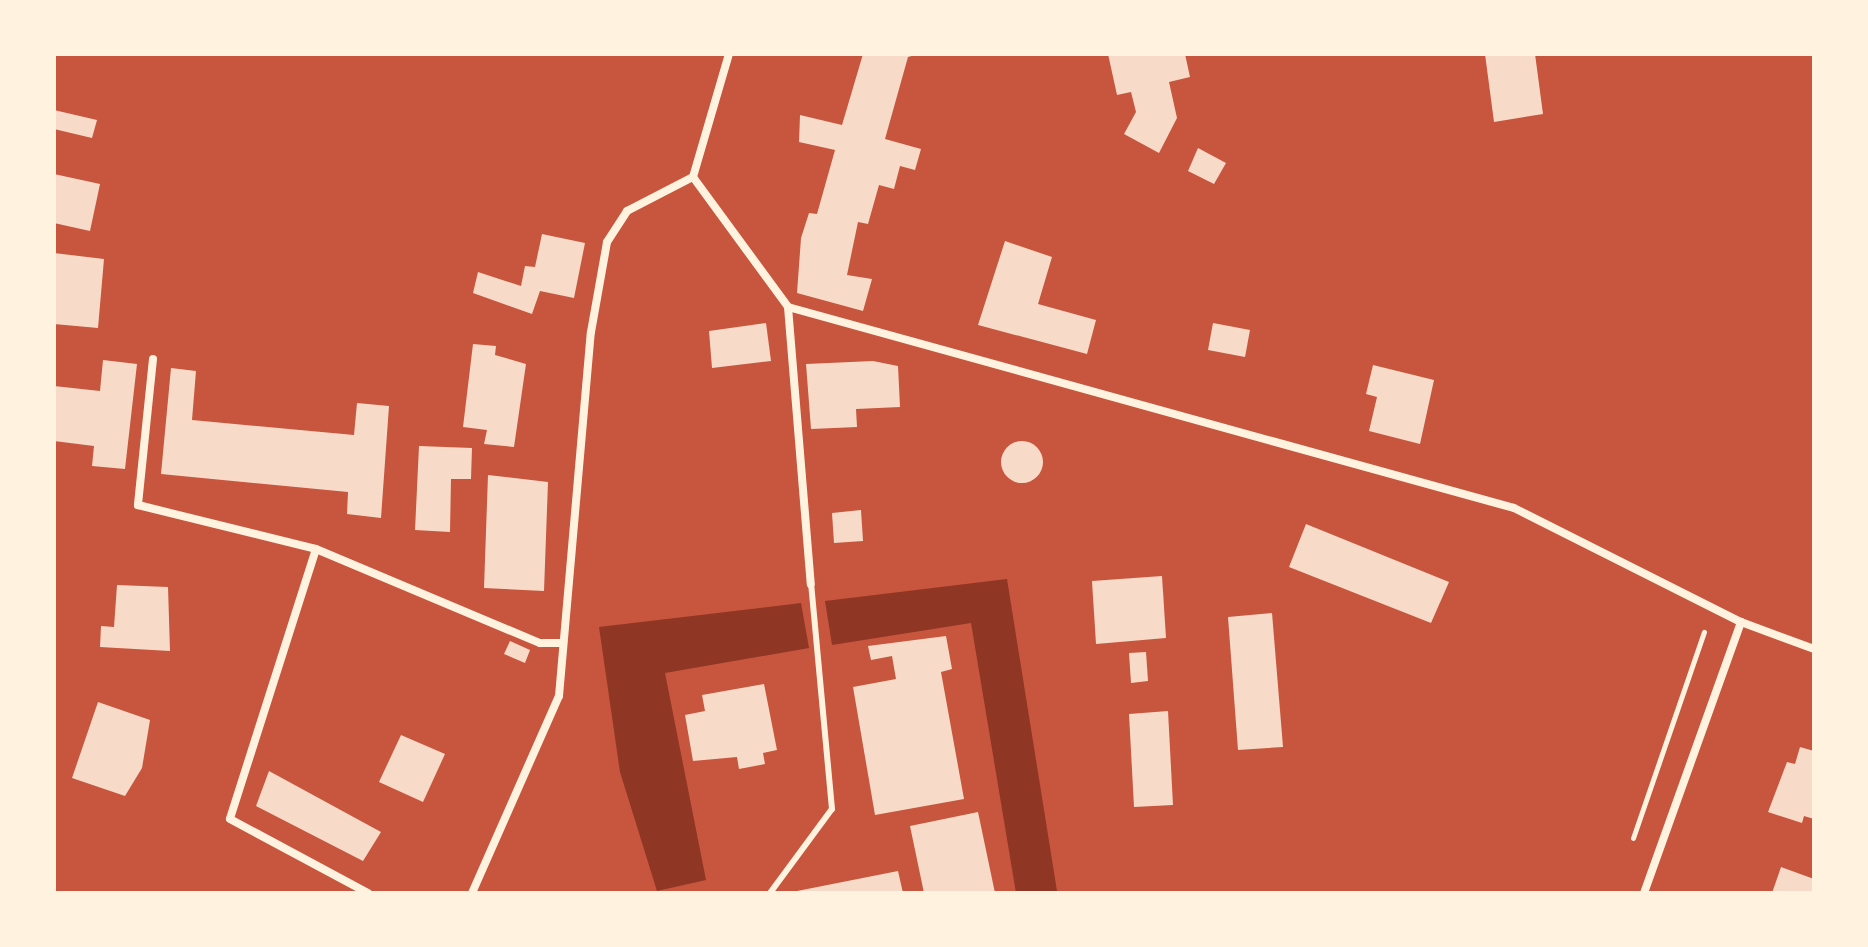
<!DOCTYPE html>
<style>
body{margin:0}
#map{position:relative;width:1868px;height:947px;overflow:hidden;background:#c8553d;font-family:"Varela Round",sans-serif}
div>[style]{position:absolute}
.water>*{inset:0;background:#8f3625}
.building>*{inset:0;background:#f7dbc8}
.round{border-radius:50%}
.path>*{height:5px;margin:-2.5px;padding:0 2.5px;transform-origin:2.5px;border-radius:2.5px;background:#fff3e0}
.service>*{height:6px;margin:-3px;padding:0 3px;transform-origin:3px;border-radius:3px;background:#fff3e0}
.minor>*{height:8px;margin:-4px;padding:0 4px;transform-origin:4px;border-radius:4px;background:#fff3e0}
span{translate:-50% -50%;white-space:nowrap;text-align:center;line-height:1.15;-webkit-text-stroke:7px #fff3e0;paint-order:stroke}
.frame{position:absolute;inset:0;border:56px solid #fff3e0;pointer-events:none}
</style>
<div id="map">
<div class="water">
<i style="clip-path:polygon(1007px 579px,1057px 891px,1016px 893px,971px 623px,832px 645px,825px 601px)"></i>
<i style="clip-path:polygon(801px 603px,809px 648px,665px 673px,706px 880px,657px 891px,620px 772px,599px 627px)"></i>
</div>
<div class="building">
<i style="clip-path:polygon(863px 54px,919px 54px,908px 57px,885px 139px,921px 149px,915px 170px,900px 166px,894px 189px,879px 185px,868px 224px,858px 222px,847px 275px,872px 279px,863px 311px,797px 293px,801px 238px,809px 213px,817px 214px,835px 150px,799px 142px,800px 115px,842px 125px)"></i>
<i style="clip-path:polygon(1108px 54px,1185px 54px,1190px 77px,1169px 82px,1177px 118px,1159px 153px,1124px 134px,1136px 112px,1131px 92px,1117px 95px)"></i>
<i style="clip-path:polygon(1485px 54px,1535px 54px,1543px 114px,1494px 122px)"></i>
<i style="clip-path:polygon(54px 110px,97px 120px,92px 138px,54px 129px)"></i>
<i style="clip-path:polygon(1198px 148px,1226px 163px,1214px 184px,1188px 171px)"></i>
<i style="clip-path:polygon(54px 174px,100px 184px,90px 231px,54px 223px)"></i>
<i style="clip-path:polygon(542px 234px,585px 243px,574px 298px,540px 291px,532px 314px,473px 293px,478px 272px,521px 286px,525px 266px,535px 267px)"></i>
<i style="clip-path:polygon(1005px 241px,1052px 257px,1038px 304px,1096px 320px,1087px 354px,978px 325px)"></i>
<i style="clip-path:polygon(54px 253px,104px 259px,98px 328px,54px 324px)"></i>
<i style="clip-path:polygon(766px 323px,771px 361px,712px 368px,709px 331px)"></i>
<i style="clip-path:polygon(1213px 323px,1250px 330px,1245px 357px,1208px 350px)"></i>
<i style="clip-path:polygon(473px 344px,496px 346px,495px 355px,526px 364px,514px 447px,484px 444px,487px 430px,463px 427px)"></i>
<i style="clip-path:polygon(103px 360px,137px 364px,125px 469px,92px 466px,94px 446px,54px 441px,54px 386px,100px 391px)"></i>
<i style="clip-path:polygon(873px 361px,898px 366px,900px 407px,856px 409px,857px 427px,811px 429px,806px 364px)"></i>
<i style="clip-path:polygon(1373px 365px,1434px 380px,1420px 444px,1369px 431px,1377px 397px,1366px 394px)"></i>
<i style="clip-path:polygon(171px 368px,196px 371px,192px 420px,354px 435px,357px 403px,389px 406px,381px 518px,347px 514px,348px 492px,161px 474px)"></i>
<i class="round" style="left:1001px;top:441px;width:42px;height:42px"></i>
<i style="clip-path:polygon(419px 446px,472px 448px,471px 479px,451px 479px,450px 532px,415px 530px)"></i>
<i style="clip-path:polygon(488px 475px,548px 482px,544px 591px,484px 588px)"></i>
<i style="clip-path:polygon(861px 510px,863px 541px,834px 543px,832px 513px)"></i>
<i style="clip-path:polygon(1306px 524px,1449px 582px,1431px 623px,1289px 567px)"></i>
<i style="clip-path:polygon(1162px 576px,1166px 638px,1096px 644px,1092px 581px)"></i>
<i style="clip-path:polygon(117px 585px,168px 587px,170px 651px,100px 647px,101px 626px,114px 627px)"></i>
<i style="clip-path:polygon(1272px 613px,1283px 747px,1238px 750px,1228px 617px)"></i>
<i style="clip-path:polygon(946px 636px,952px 669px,941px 672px,964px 799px,875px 815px,853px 687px,896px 679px,892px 656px,871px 660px,868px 646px)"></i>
<i style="clip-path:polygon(510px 641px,530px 650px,525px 663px,504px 654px)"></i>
<i style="clip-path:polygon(1146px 652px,1148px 681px,1131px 683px,1129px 653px)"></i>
<i style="clip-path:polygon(764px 684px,777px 750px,763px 753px,765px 764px,739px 769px,737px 757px,693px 761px,685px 715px,705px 711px,702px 695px)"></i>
<i style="clip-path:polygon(98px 702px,150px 720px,142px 768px,125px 796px,72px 778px)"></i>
<i style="clip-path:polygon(1168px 711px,1173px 805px,1134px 807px,1129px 714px)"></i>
<i style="clip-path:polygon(401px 735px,445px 754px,423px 802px,379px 782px)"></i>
<i style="clip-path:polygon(1800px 747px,1814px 751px,1814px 819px,1804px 816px,1802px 823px,1768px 812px,1787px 762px,1795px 764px)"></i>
<i style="clip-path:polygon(269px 771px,381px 832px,363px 861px,256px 806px)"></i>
<i style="clip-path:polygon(978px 812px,995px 893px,924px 893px,910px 826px)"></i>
<i style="clip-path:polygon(1781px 867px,1814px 879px,1814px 893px,1772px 893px)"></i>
<i style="clip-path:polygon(898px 871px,903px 893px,792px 893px,792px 892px)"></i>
</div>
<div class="path">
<i style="left:1633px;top:838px;width:218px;rotate:-71deg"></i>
</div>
<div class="service">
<i style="left:770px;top:893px;width:104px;rotate:-53.6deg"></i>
<i style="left:832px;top:809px;width:226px;rotate:-95.3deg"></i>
</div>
<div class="minor">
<i style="left:693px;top:177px;width:161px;rotate:53.8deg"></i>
<i style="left:788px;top:307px;width:753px;rotate:15.48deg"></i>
<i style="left:1514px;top:508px;width:254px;rotate:26.7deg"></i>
<i style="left:1741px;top:622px;width:78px;rotate:20.3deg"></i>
<i style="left:693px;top:177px;width:128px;rotate:-73.7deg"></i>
<i style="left:788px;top:307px;width:278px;rotate:85.3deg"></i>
<i style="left:153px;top:359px;width:147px;rotate:95.9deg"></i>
<i style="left:138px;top:505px;width:183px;rotate:13.9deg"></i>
<i style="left:316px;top:549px;width:243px;rotate:22.8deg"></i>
<i style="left:540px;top:643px;width:23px"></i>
<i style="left:316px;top:549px;width:283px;rotate:107.7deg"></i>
<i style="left:230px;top:819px;width:157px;rotate:28.2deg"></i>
<i style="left:472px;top:893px;width:215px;rotate:-66.2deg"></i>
<i style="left:559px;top:696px;width:365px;rotate:-85deg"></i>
<i style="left:591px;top:332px;width:91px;rotate:-79.9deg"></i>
<i style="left:607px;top:242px;width:37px;rotate:-57deg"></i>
<i style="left:627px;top:211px;width:74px;rotate:-27.3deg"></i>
<i style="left:1644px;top:893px;width:288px;rotate:-70.3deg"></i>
</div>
<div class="frame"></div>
</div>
